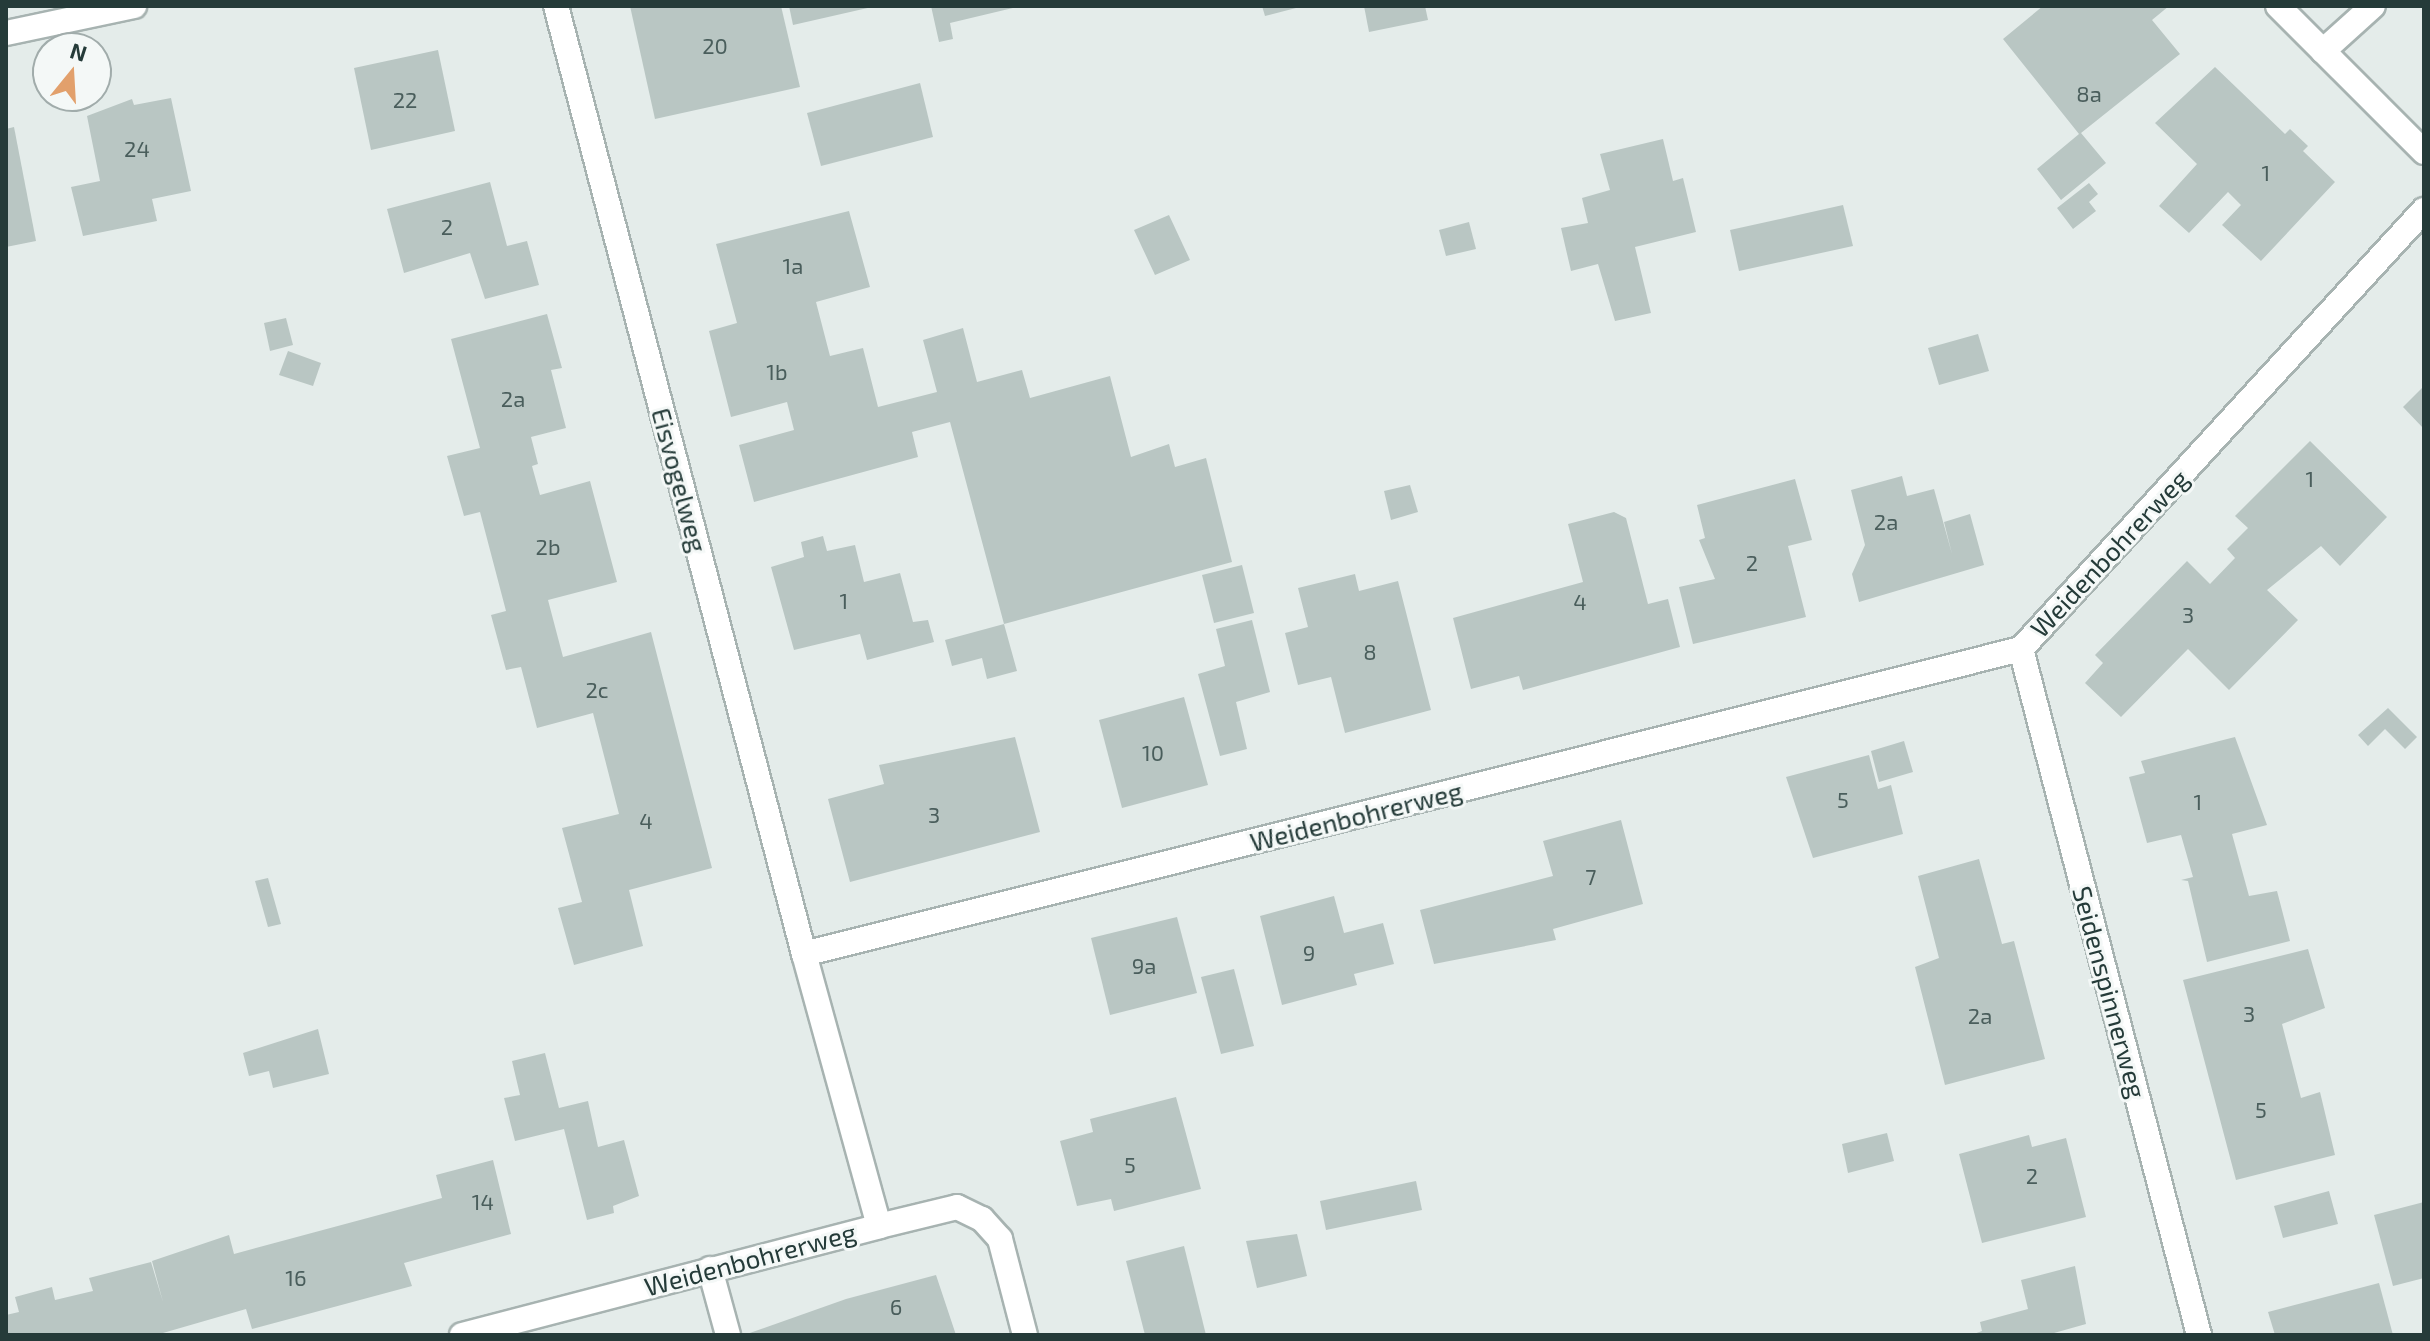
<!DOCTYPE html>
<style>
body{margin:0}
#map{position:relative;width:2430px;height:1341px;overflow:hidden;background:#e4ecea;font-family:"Exo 2",sans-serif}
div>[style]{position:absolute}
.building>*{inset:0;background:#b9c6c3}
.roads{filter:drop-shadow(2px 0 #a7b3b1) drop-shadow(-2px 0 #a7b3b1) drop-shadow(0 2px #a7b3b1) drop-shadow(0 -2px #a7b3b1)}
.lane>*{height:24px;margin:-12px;padding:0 12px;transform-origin:12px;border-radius:12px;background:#fff}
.street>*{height:24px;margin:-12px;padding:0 12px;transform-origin:12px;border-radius:12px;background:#fff}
span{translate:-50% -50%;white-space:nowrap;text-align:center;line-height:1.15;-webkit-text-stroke:6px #f4f8f7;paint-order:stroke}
.number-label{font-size:22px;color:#4a5e5c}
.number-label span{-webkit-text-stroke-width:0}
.street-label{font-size:26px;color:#253b39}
.frame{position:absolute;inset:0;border:8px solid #253b39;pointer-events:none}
.north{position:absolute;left:32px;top:32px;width:80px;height:80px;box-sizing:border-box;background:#f4f8f7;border:2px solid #a1acab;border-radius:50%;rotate:18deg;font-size:22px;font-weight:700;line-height:32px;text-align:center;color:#253b39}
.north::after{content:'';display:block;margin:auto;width:28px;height:36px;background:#e2a06c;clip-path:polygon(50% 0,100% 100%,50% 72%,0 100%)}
</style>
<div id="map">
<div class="building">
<i style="clip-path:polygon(630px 6px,781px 6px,800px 87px,655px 119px)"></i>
<i style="clip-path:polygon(789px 6px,872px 6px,872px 7px,793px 25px)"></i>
<i style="clip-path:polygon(931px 6px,1017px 6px,1017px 7px,950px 23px,953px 39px,939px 42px)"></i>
<i style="clip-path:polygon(1262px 6px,1295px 6px,1296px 8px,1265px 16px)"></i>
<i style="clip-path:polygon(1364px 6px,1425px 6px,1428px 20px,1369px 32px)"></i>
<i style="clip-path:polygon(2043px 6px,2169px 6px,2152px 20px,2180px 54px,2081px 133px,2106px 163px,2061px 200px,2037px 169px,2079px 134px,2003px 39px)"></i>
<i style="clip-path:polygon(438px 50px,455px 131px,371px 150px,354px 68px)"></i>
<i style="clip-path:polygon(2215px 67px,2285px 134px,2290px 129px,2308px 146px,2303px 151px,2335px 182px,2261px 261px,2222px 225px,2241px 205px,2228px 192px,2189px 233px,2159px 206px,2197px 164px,2155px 123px)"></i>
<i style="clip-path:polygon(920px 83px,933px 137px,821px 166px,807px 113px)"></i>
<i style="clip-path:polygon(171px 98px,191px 191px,152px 199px,157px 221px,83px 236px,71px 187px,100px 181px,87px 116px,132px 99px,134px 105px)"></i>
<i style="clip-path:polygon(14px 127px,36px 241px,6px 247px,6px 129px)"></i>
<i style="clip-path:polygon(1663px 139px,1673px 181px,1683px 178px,1696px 232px,1635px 247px,1651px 313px,1615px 321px,1598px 264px,1571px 271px,1561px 228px,1588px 223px,1582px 198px,1610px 190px,1600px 154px)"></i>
<i style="clip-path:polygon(490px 182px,507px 246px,527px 241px,539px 285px,485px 299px,470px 253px,404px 273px,387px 209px)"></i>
<i style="clip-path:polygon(2089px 183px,2098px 194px,2089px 202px,2096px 211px,2073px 229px,2057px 208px)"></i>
<i style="clip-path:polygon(1843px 205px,1853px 246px,1739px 271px,1730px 230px)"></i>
<i style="clip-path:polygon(849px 211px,870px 287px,816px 302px,830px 356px,863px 348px,878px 407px,937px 392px,923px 340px,963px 328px,977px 382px,1022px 370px,1030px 398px,1110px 376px,1131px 457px,1169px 444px,1175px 467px,1206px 458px,1232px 562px,1004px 624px,1017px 671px,987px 679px,982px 658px,952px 666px,945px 640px,1004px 624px,950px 422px,912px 432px,918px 457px,754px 502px,739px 445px,794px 430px,787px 402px,731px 417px,709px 331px,737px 323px,716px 244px)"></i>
<i style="clip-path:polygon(1169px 215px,1190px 260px,1155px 275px,1134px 230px)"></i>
<i style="clip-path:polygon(1469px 222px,1476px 249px,1446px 256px,1439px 230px)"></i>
<i style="clip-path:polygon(547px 314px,562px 368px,551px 370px,566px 428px,531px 437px,538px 464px,532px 466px,540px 495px,590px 481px,617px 582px,548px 600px,563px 657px,651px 632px,712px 868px,629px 890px,643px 946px,574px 965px,558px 908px,582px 902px,562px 828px,619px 814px,593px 713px,537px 728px,521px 667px,506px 670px,491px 615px,506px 611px,480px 512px,464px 516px,447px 456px,480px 448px,451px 339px)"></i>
<i style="clip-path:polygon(286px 318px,293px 345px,270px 351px,264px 323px)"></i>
<i style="clip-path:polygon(1978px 334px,1989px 371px,1939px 385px,1928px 348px)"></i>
<i style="clip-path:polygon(288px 351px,321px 363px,313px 386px,279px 375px)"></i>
<i style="clip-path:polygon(2424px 386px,2424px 429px,2403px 407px)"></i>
<i style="clip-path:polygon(2310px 441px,2387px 517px,2340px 566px,2321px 546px,2267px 590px,2298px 620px,2229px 690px,2188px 649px,2121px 717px,2085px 683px,2103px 663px,2095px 655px,2187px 561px,2210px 584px,2235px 558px,2227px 549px,2248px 528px,2235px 516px)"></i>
<i style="clip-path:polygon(1902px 476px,1907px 496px,1934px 489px,1952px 554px,1944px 522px,1970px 514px,1984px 565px,1859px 602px,1852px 574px,1865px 545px,1851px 490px)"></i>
<i style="clip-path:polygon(1795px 479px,1812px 540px,1788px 546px,1806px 617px,1693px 644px,1679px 587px,1715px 579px,1699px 540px,1705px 538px,1697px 505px)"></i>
<i style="clip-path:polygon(1410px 485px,1418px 512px,1391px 520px,1384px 491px)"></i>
<i style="clip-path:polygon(1614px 512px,1626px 518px,1648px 604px,1668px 599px,1680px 647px,1523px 690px,1519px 676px,1471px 689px,1453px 618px,1583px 582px,1568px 524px)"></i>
<i style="clip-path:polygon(823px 536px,827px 551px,855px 545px,864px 582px,900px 573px,913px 622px,928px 620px,934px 642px,867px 660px,860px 634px,794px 650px,771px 567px,804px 557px,801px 542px)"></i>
<i style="clip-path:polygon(1242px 565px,1254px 613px,1214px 623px,1202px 575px)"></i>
<i style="clip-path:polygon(1355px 574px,1359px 591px,1398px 581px,1431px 710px,1345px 733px,1331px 677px,1298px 685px,1285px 633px,1308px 627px,1298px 588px)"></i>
<i style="clip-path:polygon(1252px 620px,1270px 692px,1236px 702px,1247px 749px,1220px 756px,1198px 674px,1225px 666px,1216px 629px)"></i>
<i style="clip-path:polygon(1184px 697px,1208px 785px,1122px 808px,1099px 720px)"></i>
<i style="clip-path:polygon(2388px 708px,2417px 737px,2405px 749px,2385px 729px,2368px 746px,2358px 735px)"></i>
<i style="clip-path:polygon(1015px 737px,1040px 832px,850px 882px,828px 799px,884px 784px,879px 765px)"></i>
<i style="clip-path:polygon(2235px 737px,2267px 825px,2232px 834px,2249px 896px,2277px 891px,2290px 941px,2207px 962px,2188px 881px,2181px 880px,2193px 877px,2181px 835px,2147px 843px,2129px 777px,2145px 773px,2141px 761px)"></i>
<i style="clip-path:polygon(1904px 741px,1913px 772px,1879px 782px,1871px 751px)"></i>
<i style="clip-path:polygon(1869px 755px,1878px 789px,1891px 785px,1903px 834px,1813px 858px,1786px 777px)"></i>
<i style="clip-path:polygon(1621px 820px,1643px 904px,1553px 929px,1556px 940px,1434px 964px,1420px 910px,1553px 876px,1543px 841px)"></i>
<i style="clip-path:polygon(1979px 859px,2002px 944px,2014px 941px,2045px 1059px,1945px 1085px,1915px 967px,1939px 958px,1918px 876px)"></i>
<i style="clip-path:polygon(268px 878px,281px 924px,268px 927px,255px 881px)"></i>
<i style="clip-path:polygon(1334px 896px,1344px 933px,1383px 923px,1394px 964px,1354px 974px,1357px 985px,1282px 1005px,1260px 916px)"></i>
<i style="clip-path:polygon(1177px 917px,1197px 993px,1110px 1015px,1091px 938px)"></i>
<i style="clip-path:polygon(2308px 949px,2325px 1008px,2282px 1024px,2301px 1098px,2320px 1092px,2335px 1155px,2236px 1180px,2183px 980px)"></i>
<i style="clip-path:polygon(1234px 969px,1254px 1046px,1221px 1054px,1201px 977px)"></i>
<i style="clip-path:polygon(318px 1029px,329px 1074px,273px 1088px,269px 1071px,249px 1076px,243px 1053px)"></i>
<i style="clip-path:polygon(545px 1053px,559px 1108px,588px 1101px,598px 1147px,624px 1140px,639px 1196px,613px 1206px,614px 1213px,587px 1220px,564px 1129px,515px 1141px,504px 1098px,520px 1095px,512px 1061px)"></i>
<i style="clip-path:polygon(1176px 1097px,1201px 1189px,1114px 1211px,1111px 1199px,1077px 1206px,1060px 1141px,1093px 1132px,1090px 1119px)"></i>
<i style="clip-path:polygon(1887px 1133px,1894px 1161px,1848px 1173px,1842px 1144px)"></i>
<i style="clip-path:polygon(2029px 1135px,2032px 1147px,2066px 1138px,2086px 1217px,1982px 1243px,1959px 1154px)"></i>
<i style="clip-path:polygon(493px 1160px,511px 1234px,404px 1263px,412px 1286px,252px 1329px,246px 1309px,156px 1335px,6px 1335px,6px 1315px,19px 1312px,15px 1297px,52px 1287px,55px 1300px,93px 1291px,89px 1278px,151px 1262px,163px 1302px,152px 1261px,229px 1235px,234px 1254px,442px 1198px,436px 1175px)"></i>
<i style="clip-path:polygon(1416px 1181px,1422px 1210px,1326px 1230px,1320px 1201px)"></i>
<i style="clip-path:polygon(2329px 1191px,2338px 1224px,2283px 1238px,2274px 1206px)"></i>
<i style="clip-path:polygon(2424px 1202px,2424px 1278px,2393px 1286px,2374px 1215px)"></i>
<i style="clip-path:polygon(1297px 1234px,1307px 1276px,1257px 1288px,1246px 1241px)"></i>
<i style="clip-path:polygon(1184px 1246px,1206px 1335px,1145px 1335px,1126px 1261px)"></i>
<i style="clip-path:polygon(2075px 1266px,2086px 1324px,2047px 1335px,1971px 1335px,1982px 1331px,1980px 1322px,2028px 1309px,2021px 1280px)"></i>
<i style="clip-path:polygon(936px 1275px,956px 1335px,744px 1335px,846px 1299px)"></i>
<i style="clip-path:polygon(2379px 1283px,2393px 1335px,2275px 1335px,2268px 1312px)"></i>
</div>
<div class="roads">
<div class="lane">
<i style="left:710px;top:1269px;width:68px;rotate:74.7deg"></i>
</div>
<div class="street">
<i style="left:556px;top:6px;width:980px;rotate:75.34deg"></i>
<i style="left:2278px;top:6px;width:64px;rotate:45deg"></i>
<i style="left:2323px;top:51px;width:67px;rotate:-42deg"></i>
<i style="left:6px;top:33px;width:131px;rotate:-11.9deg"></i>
<i style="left:2323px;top:51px;width:143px;rotate:45deg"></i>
<i style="left:2021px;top:649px;width:709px;rotate:75.45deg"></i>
<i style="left:879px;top:1226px;width:80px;rotate:-13.7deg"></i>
<i style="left:957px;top:1207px;width:28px;rotate:26deg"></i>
<i style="left:982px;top:1219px;width:27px;rotate:48deg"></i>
<i style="left:1000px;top:1239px;width:99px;rotate:75.4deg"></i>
<i style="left:462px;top:1335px;width:431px;rotate:-14.6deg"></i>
<i style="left:879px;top:1226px;width:282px;rotate:-105.4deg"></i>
<i style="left:804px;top:954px;width:1255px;rotate:-14.07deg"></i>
<i style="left:2021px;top:649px;width:596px;rotate:-47.45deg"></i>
</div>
</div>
<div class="number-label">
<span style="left:715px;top:46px">20</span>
<span style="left:2089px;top:94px">8a</span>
<span style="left:405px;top:100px">22</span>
<span style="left:137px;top:149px">24</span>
<span style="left:2266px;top:173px">1</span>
<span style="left:447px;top:227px">2</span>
<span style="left:793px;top:266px">1a</span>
<span style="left:777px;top:372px">1b</span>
<span style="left:513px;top:399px">2a</span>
<span style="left:2310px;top:479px">1</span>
<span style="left:1886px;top:522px">2a</span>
<span style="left:548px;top:547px">2b</span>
<span style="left:1752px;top:563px">2</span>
<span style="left:844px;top:601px">1</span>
<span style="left:1580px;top:602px">4</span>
<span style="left:2188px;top:615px">3</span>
<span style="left:1370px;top:652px">8</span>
<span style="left:597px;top:690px">2c</span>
<span style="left:1153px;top:753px">10</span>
<span style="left:1843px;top:800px">5</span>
<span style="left:2198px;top:802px">1</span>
<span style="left:934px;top:815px">3</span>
<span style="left:646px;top:821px">4</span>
<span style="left:1591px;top:877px">7</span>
<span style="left:1309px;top:953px">9</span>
<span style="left:1144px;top:966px">9a</span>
<span style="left:2249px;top:1014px">3</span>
<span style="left:1980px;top:1016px">2a</span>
<span style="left:2261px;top:1110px">5</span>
<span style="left:1130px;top:1165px">5</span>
<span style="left:2032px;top:1176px">2</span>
<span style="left:483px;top:1202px">14</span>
<span style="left:296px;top:1278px">16</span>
<span style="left:896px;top:1307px">6</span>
</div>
<div class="street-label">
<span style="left:680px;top:480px;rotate:75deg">Eisvogelweg</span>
<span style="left:2109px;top:553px;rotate:-47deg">Weidenbohrerweg</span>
<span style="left:1356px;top:816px;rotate:-14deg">Weidenbohrerweg</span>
<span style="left:2110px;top:992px;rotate:75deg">Seidenspinnerweg</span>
<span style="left:750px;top:1259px;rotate:-15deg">Weidenbohrerweg</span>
</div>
<div class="frame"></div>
<div class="north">N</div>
</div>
